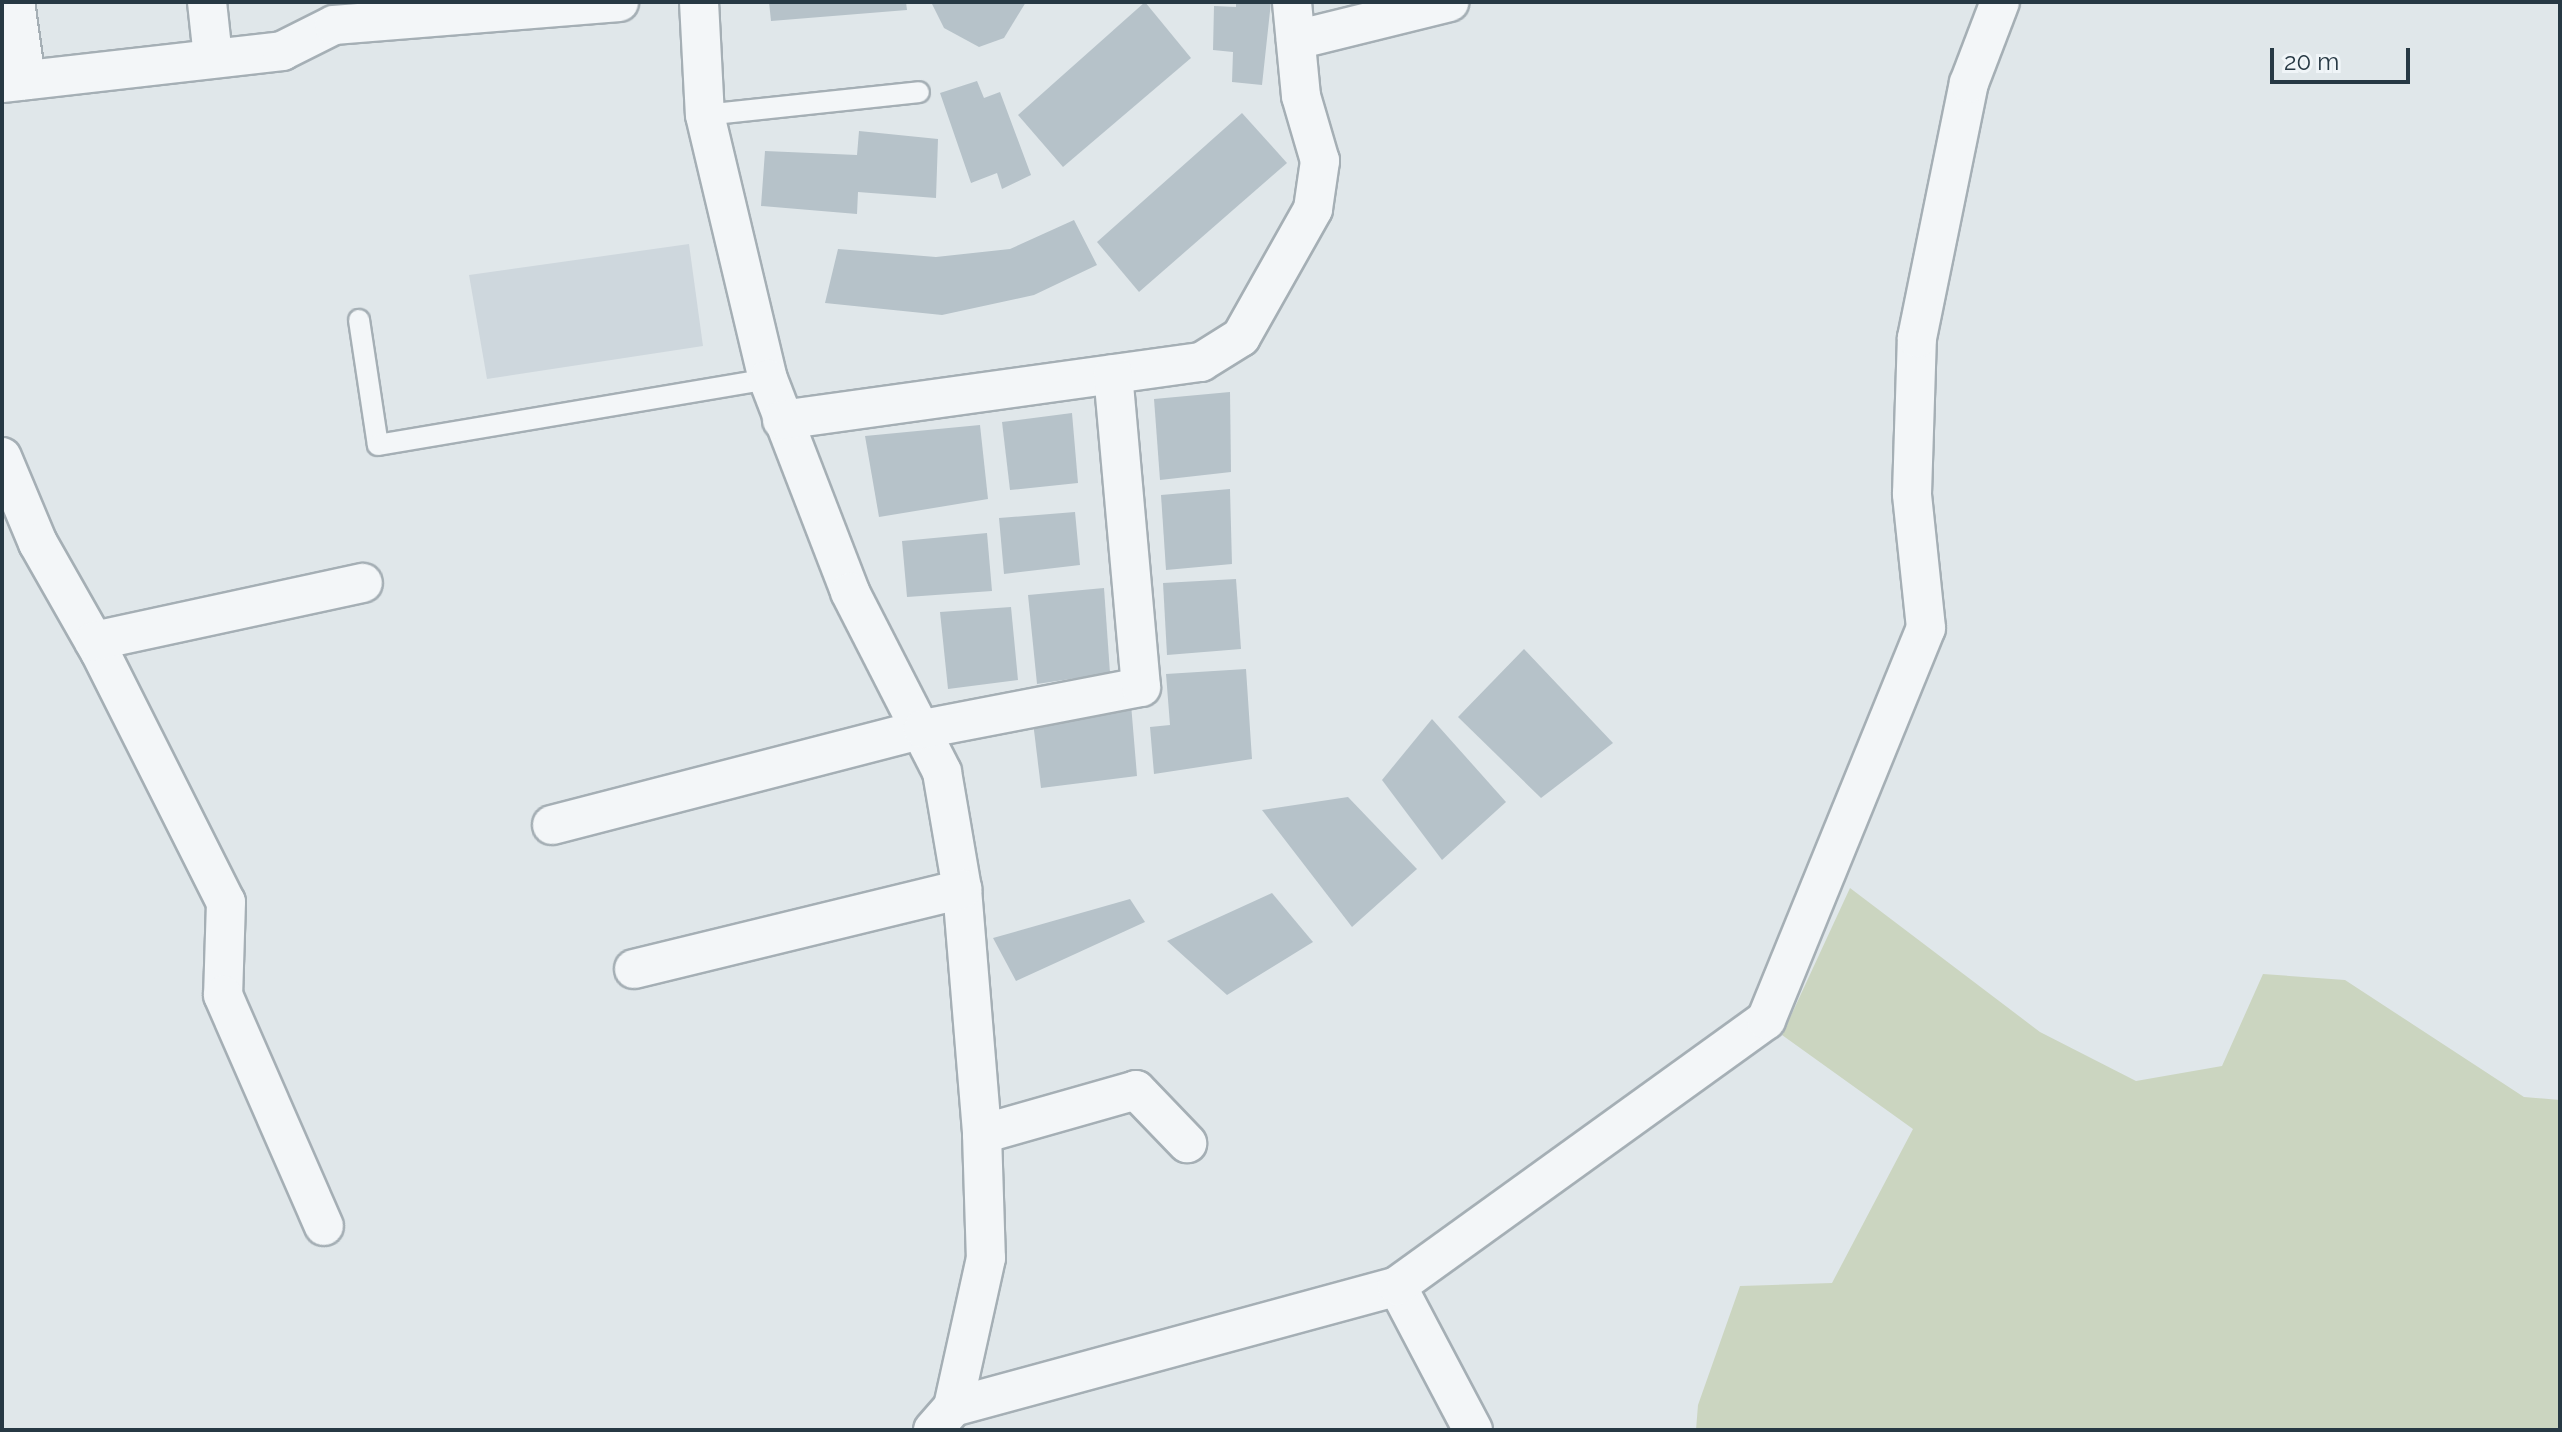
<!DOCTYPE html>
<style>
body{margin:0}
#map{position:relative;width:2562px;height:1432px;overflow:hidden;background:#e0e7ea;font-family:Raleway,sans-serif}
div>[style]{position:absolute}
.built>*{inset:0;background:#ced7dd}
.green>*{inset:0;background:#cbd5c0}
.building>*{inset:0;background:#b6c2c9}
.roads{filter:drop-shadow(2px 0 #a5afb5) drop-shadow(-2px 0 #a5afb5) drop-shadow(0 2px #a5afb5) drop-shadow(0 -2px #a5afb5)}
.lane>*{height:20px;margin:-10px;padding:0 10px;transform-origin:10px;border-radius:10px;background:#f3f6f8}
.street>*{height:38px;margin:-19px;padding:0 19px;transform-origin:19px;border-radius:19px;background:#f3f6f8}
span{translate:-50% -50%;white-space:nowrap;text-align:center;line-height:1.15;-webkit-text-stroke:8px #f0f5f8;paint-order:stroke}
.frame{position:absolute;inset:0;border:4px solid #273944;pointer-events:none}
.scale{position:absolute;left:2270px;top:48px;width:140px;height:36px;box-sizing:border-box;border:4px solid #273944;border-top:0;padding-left:10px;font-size:24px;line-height:28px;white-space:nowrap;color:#273944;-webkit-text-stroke:6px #f0f5f8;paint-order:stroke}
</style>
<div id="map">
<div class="built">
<i style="clip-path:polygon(689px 244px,703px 346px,487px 379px,469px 275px)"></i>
</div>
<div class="green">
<i style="clip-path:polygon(1850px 888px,2040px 1032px,2136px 1081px,2222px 1066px,2263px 974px,2345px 980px,2524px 1097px,2560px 1100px,2560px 1430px,1696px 1430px,1698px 1405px,1740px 1286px,1832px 1283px,1913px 1129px,1782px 1035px)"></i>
</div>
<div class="building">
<i style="clip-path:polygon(769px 2px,906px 2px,907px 10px,771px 21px)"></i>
<i style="clip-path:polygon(931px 2px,1026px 2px,1004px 38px,979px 47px,944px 28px)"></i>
<i style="clip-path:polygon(1145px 2px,1191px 58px,1063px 167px,1018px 115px)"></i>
<i style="clip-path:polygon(1236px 2px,1271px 2px,1262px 85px,1232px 82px,1233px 52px,1213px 50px,1214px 6px,1236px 7px)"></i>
<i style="clip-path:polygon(977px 81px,984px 98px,1000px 92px,1031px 175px,1002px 189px,997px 173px,971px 183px,940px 93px)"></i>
<i style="clip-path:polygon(1242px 113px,1287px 163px,1139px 292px,1097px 242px)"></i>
<i style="clip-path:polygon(859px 131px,938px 139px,936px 198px,858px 192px,857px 214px,761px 206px,765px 151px,857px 155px)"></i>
<i style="clip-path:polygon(1074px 220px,1097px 265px,1034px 295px,942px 315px,825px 303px,838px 249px,936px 257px,1010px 249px)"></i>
<i style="clip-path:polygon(1230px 392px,1231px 472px,1160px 480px,1154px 399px)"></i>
<i style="clip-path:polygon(1072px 413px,1078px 483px,1010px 490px,1002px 422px)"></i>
<i style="clip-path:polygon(980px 425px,988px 499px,879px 517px,865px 436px)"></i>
<i style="clip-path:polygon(1230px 489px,1232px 564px,1166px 570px,1161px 495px)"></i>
<i style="clip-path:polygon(1075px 512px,1080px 565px,1004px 574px,999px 518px)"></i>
<i style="clip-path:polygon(987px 533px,992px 591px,907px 597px,902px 541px)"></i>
<i style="clip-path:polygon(1236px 579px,1241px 649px,1167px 655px,1163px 583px)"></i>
<i style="clip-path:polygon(1104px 588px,1110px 673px,1037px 684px,1028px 595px)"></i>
<i style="clip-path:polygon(1011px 607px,1018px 680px,948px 689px,940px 612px)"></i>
<i style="clip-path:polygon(1524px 649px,1613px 743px,1541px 798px,1458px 717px)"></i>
<i style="clip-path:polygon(1246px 669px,1252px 759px,1154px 774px,1150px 727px,1170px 725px,1166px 674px)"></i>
<i style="clip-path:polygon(1131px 704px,1137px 776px,1041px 788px,1033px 722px)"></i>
<i style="clip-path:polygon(1432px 719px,1506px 802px,1442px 860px,1382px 780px)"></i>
<i style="clip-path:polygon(1348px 797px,1417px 869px,1352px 927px,1262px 810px)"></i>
<i style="clip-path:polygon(1272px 893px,1313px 942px,1227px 995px,1167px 941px)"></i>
<i style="clip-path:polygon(1130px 899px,1145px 922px,1016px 981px,993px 938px)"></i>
</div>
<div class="roads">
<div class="lane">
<i style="left:705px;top:115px;width:215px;rotate:-6.1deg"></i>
<i style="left:359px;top:320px;width:126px;rotate:81.4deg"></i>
<i style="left:378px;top:445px;width:396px;rotate:-9.6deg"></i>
</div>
<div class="street">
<i style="left:15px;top:2px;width:79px;rotate:82deg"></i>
<i style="left:207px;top:2px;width:55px;rotate:83.8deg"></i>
<i style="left:699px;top:2px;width:113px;rotate:87deg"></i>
<i style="left:705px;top:115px;width:271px;rotate:76.6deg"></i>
<i style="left:768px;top:379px;width:228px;rotate:68.9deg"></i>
<i style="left:850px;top:592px;width:202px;rotate:62.9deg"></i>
<i style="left:942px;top:772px;width:119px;rotate:80.3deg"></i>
<i style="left:962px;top:889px;width:246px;rotate:85.3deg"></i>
<i style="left:982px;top:1134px;width:124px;rotate:88.2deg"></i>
<i style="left:986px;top:1258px;width:153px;rotate:102.5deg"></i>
<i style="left:1296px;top:40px;width:158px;rotate:-13.9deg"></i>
<i style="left:2px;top:83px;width:282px;rotate:-6.5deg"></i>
<i style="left:282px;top:51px;width:58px;rotate:-26.6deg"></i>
<i style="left:334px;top:25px;width:286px;rotate:-4.6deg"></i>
<i style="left:782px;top:420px;width:423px;rotate:-7.9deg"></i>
<i style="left:1201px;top:362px;width:47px;rotate:-32deg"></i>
<i style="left:1241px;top:337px;width:147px;rotate:-60.6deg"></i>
<i style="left:1313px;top:209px;width:49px;rotate:-81.7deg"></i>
<i style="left:1320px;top:161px;width:68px;rotate:-106.3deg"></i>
<i style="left:1301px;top:96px;width:94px;rotate:-95.5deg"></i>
<i style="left:2px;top:457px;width:93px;rotate:67.3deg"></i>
<i style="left:38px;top:543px;width:125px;rotate:60.4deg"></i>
<i style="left:100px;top:652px;width:280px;rotate:63.3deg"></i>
<i style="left:226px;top:902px;width:93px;rotate:91.8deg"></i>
<i style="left:223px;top:995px;width:252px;rotate:66.4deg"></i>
<i style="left:94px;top:641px;width:275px;rotate:-12.2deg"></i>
<i style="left:552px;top:825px;width:383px;rotate:-14.5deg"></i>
<i style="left:923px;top:729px;width:222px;rotate:-10.9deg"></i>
<i style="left:1141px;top:687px;width:314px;rotate:-95.1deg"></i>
<i style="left:634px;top:969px;width:338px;rotate:-13.7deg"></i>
<i style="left:982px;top:1134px;width:160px;rotate:-15.9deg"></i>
<i style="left:1136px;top:1090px;width:74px;rotate:46.1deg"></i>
<i style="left:1397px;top:1286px;width:163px;rotate:62.2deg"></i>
<i style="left:933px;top:1430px;width:30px;rotate:-49deg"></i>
<i style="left:953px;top:1407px;width:460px;rotate:-15.2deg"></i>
<i style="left:1397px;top:1286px;width:455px;rotate:-35.8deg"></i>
<i style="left:1766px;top:1020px;width:423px;rotate:-67.8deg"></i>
<i style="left:1926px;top:628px;width:135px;rotate:-96deg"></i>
<i style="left:1912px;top:494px;width:156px;rotate:-88.2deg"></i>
<i style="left:1917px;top:338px;width:260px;rotate:-78.5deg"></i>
<i style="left:1969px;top:83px;width:87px;rotate:-69.1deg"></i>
</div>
</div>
<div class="frame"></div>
<div class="scale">20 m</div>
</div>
